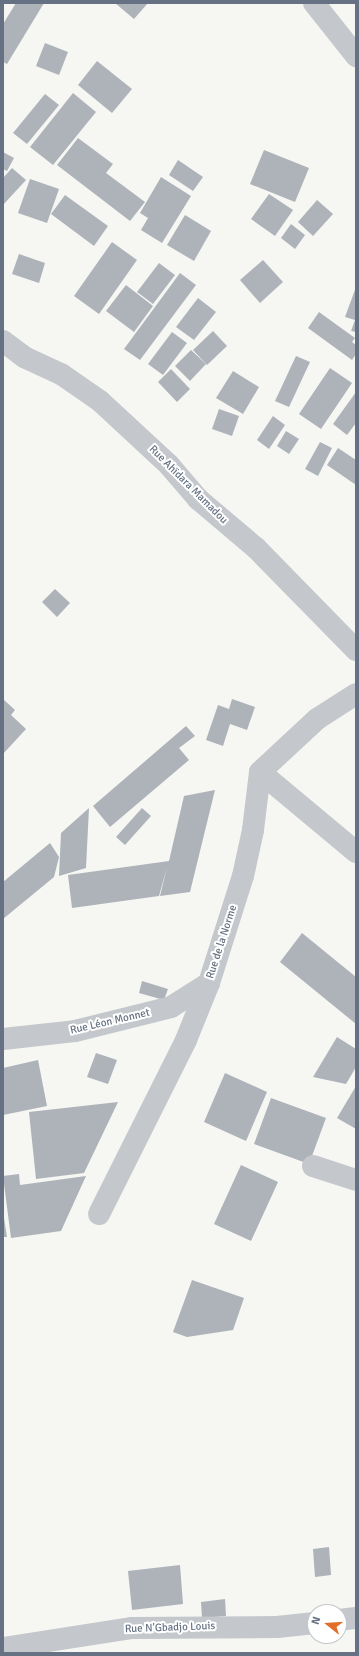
<!DOCTYPE html>
<meta charset="utf-8">
<style>
body{margin:0}
#map{position:relative;width:359px;height:1656px;overflow:hidden;background:#f6f6f3;font-family:Signika,sans-serif}
div>[style]{position:absolute}
.building>*{inset:0;background:#adb3b9}
.minor>*{height:22px;margin:-11px;padding:0 11px;transform-origin:11px;border-radius:11px;background:#c4c7cb}
span{translate:-50% -50%;white-space:nowrap;text-align:center;line-height:1.15;-webkit-text-stroke:4px #fff;paint-order:stroke}
.street-label{font-size:11px;color:#667283}
.frame{position:absolute;inset:0;border:4px solid #667283;pointer-events:none}
.north{position:absolute;left:307px;top:1604px;width:40px;height:40px;box-sizing:border-box;background:#fff;border:1px solid #c2c7cd;border-radius:50%;rotate:287deg;font-size:11px;font-weight:700;line-height:16px;text-align:center;color:#667283}
.north::after{content:'';display:block;margin:auto;width:14px;height:18px;background:#df6f2a;clip-path:polygon(50% 0,100% 100%,50% 72%,0 100%)}
</style>
<div id="map">
<div class="building">
<i style="clip-path:polygon(16px 3px,44px 3px,7px 64px,3px 62px,3px 24px)"></i>
<i style="clip-path:polygon(115px 3px,148px 3px,134px 19px)"></i>
<i style="clip-path:polygon(45px 43px,68px 52px,59px 75px,36px 66px)"></i>
<i style="clip-path:polygon(97px 61px,132px 89px,112px 113px,78px 85px)"></i>
<i style="clip-path:polygon(73px 93px,96px 112px,53px 165px,30px 147px)"></i>
<i style="clip-path:polygon(45px 94px,59px 105px,27px 144px,13px 133px)"></i>
<i style="clip-path:polygon(78px 138px,113px 164px,106px 173px,145px 202px,130px 221px,57px 165px)"></i>
<i style="clip-path:polygon(264px 150px,309px 168px,295px 202px,250px 184px)"></i>
<i style="clip-path:polygon(3px 152px,14px 158px,7px 171px,3px 169px)"></i>
<i style="clip-path:polygon(178px 160px,203px 177px,193px 191px,169px 175px)"></i>
<i style="clip-path:polygon(12px 168px,26px 180px,3px 205px,3px 178px)"></i>
<i style="clip-path:polygon(161px 177px,191px 196px,162px 243px,141px 230px,148px 218px,140px 213px)"></i>
<i style="clip-path:polygon(30px 179px,59px 189px,47px 223px,18px 213px)"></i>
<i style="clip-path:polygon(269px 194px,293px 210px,275px 236px,251px 219px)"></i>
<i style="clip-path:polygon(65px 195px,108px 226px,94px 246px,51px 214px)"></i>
<i style="clip-path:polygon(317px 200px,333px 214px,313px 236px,298px 222px)"></i>
<i style="clip-path:polygon(185px 215px,211px 231px,194px 261px,167px 245px)"></i>
<i style="clip-path:polygon(291px 224px,305px 235px,295px 249px,281px 238px)"></i>
<i style="clip-path:polygon(112px 242px,137px 260px,99px 314px,74px 296px)"></i>
<i style="clip-path:polygon(19px 254px,45px 263px,39px 283px,12px 274px)"></i>
<i style="clip-path:polygon(263px 260px,283px 282px,260px 303px,240px 280px)"></i>
<i style="clip-path:polygon(159px 263px,175px 275px,153px 304px,137px 292px)"></i>
<i style="clip-path:polygon(180px 273px,196px 285px,140px 360px,124px 349px)"></i>
<i style="clip-path:polygon(126px 285px,153px 306px,134px 332px,106px 311px)"></i>
<i style="clip-path:polygon(356px 287px,356px 332px,351px 331px,355px 320px,345px 317px)"></i>
<i style="clip-path:polygon(198px 298px,216px 312px,194px 340px,176px 327px)"></i>
<i style="clip-path:polygon(319px 312px,355px 338px,352px 342px,356px 345px,356px 354px,352px 360px,308px 328px)"></i>
<i style="clip-path:polygon(213px 331px,227px 346px,207px 365px,193px 350px)"></i>
<i style="clip-path:polygon(172px 332px,187px 343px,163px 375px,148px 364px)"></i>
<i style="clip-path:polygon(191px 350px,206px 364px,190px 381px,175px 366px)"></i>
<i style="clip-path:polygon(296px 356px,310px 362px,289px 407px,275px 401px)"></i>
<i style="clip-path:polygon(330px 368px,352px 383px,321px 429px,299px 414px)"></i>
<i style="clip-path:polygon(171px 369px,190px 389px,177px 402px,158px 382px)"></i>
<i style="clip-path:polygon(233px 371px,259px 387px,243px 414px,216px 398px)"></i>
<i style="clip-path:polygon(356px 392px,356px 423px,347px 435px,333px 424px)"></i>
<i style="clip-path:polygon(219px 409px,239px 416px,232px 436px,212px 429px)"></i>
<i style="clip-path:polygon(273px 416px,285px 425px,269px 449px,257px 440px)"></i>
<i style="clip-path:polygon(286px 431px,299px 439px,289px 454px,277px 446px)"></i>
<i style="clip-path:polygon(320px 442px,332px 448px,318px 476px,305px 469px)"></i>
<i style="clip-path:polygon(338px 448px,356px 460px,356px 485px,327px 465px)"></i>
<i style="clip-path:polygon(55px 589px,70px 603px,57px 617px,42px 602px)"></i>
<i style="clip-path:polygon(3px 699px,15px 710px,11px 715px,26px 729px,3px 754px)"></i>
<i style="clip-path:polygon(232px 699px,255px 707px,247px 730px,230px 724px,223px 746px,206px 740px,218px 705px,229px 709px)"></i>
<i style="clip-path:polygon(186px 726px,195px 736px,179px 748px,189px 760px,110px 827px,93px 806px)"></i>
<i style="clip-path:polygon(215px 790px,190px 892px,160px 896px,167px 867px,159px 896px,72px 908px,68px 875px,169px 861px,184px 796px)"></i>
<i style="clip-path:polygon(89px 808px,86px 868px,59px 876px,61px 833px)"></i>
<i style="clip-path:polygon(142px 808px,151px 816px,125px 845px,116px 837px)"></i>
<i style="clip-path:polygon(50px 843px,59px 857px,54px 877px,3px 919px,3px 882px)"></i>
<i style="clip-path:polygon(302px 933px,356px 977px,356px 1024px,280px 962px)"></i>
<i style="clip-path:polygon(142px 981px,168px 989px,164px 1000px,139px 993px)"></i>
<i style="clip-path:polygon(337px 1037px,356px 1049px,356px 1067px,346px 1084px,313px 1077px)"></i>
<i style="clip-path:polygon(96px 1053px,117px 1060px,108px 1084px,87px 1077px)"></i>
<i style="clip-path:polygon(38px 1060px,47px 1106px,3px 1115px,3px 1068px)"></i>
<i style="clip-path:polygon(225px 1073px,267px 1092px,246px 1141px,204px 1122px)"></i>
<i style="clip-path:polygon(356px 1086px,356px 1129px,337px 1118px)"></i>
<i style="clip-path:polygon(271px 1098px,326px 1118px,309px 1164px,254px 1144px)"></i>
<i style="clip-path:polygon(118px 1102px,84px 1173px,36px 1179px,29px 1112px)"></i>
<i style="clip-path:polygon(241px 1165px,278px 1182px,251px 1241px,214px 1224px)"></i>
<i style="clip-path:polygon(19px 1174px,20px 1185px,86px 1176px,61px 1231px,11px 1238px,3px 1176px)"></i>
<i style="clip-path:polygon(4px 1218px,7px 1237px,3px 1237px,3px 1219px)"></i>
<i style="clip-path:polygon(192px 1280px,244px 1298px,233px 1330px,187px 1337px,173px 1332px)"></i>
<i style="clip-path:polygon(329px 1547px,331px 1575px,315px 1577px,313px 1549px)"></i>
<i style="clip-path:polygon(180px 1565px,183px 1604px,132px 1610px,128px 1571px)"></i>
<i style="clip-path:polygon(225px 1599px,226px 1616px,202px 1618px,201px 1602px)"></i>
</div>
<div class="minor">
<i style="left:314px;top:3px;width:68px;rotate:51.6deg"></i>
<i style="left:3px;top:341px;width:26px;rotate:37deg"></i>
<i style="left:24px;top:357px;width:41px;rotate:24.7deg"></i>
<i style="left:61px;top:374px;width:47px;rotate:34.7deg"></i>
<i style="left:100px;top:401px;width:94px;rotate:42.8deg"></i>
<i style="left:169px;top:465px;width:45px;rotate:49.5deg"></i>
<i style="left:198px;top:499px;width:76px;rotate:40.2deg"></i>
<i style="left:256px;top:548px;width:143px;rotate:45.6deg"></i>
<i style="left:260px;top:772px;width:125px;rotate:39.8deg"></i>
<i style="left:3px;top:1039px;width:72px;rotate:-6.3deg"></i>
<i style="left:75px;top:1031px;width:99px;rotate:-14deg"></i>
<i style="left:171px;top:1007px;width:45px;rotate:-32.3deg"></i>
<i style="left:313px;top:1166px;width:45px;rotate:18deg"></i>
<i style="left:99px;top:1214px;width:195px;rotate:-63.4deg"></i>
<i style="left:186px;top:1040px;width:61px;rotate:-68deg"></i>
<i style="left:209px;top:983px;width:112px;rotate:-72.4deg"></i>
<i style="left:243px;top:876px;width:47px;rotate:-77.7deg"></i>
<i style="left:253px;top:830px;width:58px;rotate:-83.1deg"></i>
<i style="left:260px;top:772px;width:78px;rotate:-42.9deg"></i>
<i style="left:317px;top:719px;width:46px;rotate:-32.7deg"></i>
<i style="left:339px;top:1620px;width:17px;rotate:-7deg"></i>
<i style="left:3px;top:1648px;width:131px;rotate:-8.8deg"></i>
<i style="left:132px;top:1628px;width:145px;rotate:-0.4deg"></i>
<i style="left:277px;top:1627px;width:38px;rotate:-6deg"></i>
</div>
<div class="street-label">
<span style="left:188px;top:485px;rotate:45deg">Rue Ahïdara Mamadou</span>
<span style="left:222px;top:942px;rotate:-72deg">Rue de la Norme</span>
<span style="left:110px;top:1022px;rotate:-13deg">Rue Léon Monnet</span>
<span style="left:170px;top:1628px;rotate:-2deg">Rue N'Gbadjo Louis</span>
</div>
<div class="frame"></div>
<div class="north">N</div>
</div>
